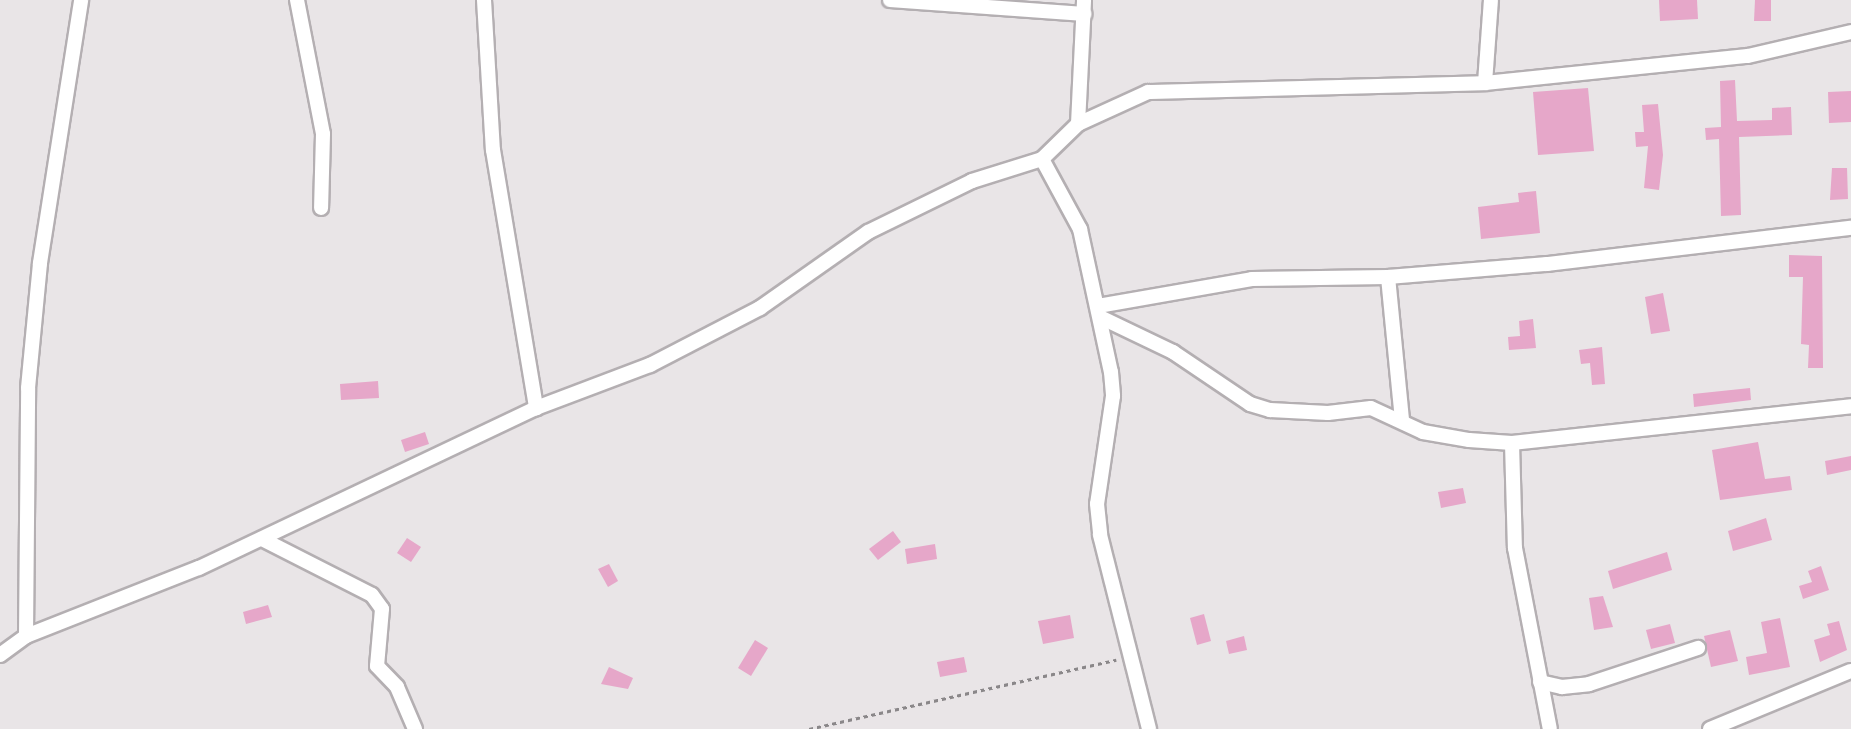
<!DOCTYPE html>
<style>
body{margin:0}
#map{position:relative;width:1851px;height:729px;overflow:hidden;background:#e9e5e7;font-family:"Varela Round",sans-serif}
div>[style]{position:absolute}
.building>*{inset:0;background:#e6a7c9}
.path>*{height:3px;margin-top:-1.5px;transform-origin:0;background:repeating-linear-gradient(90deg,#8a8789 0 4px,transparent 0 8px)}
.roads{filter:drop-shadow(2px 0 #b4afb2) drop-shadow(-2px 0 #b4afb2) drop-shadow(0 2px #b4afb2) drop-shadow(0 -2px #b4afb2)}
.minor>*{height:14px;margin:-7px;padding:0 7px;transform-origin:7px;border-radius:7px;background:#fff}
span{translate:-50% -50%;white-space:nowrap;text-align:center;line-height:1.15;-webkit-text-stroke:6px #f7f2f4;paint-order:stroke}
</style>
<div id="map">
<div class="building">
<i style="clip-path:polygon(1659px 0,1697px 0,1698px 19px,1660px 21px)"></i>
<i style="clip-path:polygon(1755px 0,1771px 0,1771px 21px,1754px 21px)"></i>
<i style="clip-path:polygon(1735px 80px,1737px 121px,1772px 120px,1772px 108px,1791px 107px,1792px 135px,1739px 137px,1741px 215px,1721px 216px,1719px 139px,1706px 140px,1705px 128px,1721px 127px,1720px 81px)"></i>
<i style="clip-path:polygon(1588px 88px,1594px 151px,1538px 155px,1533px 92px)"></i>
<i style="clip-path:polygon(1851px 91px,1851px 122px,1829px 123px,1828px 92px)"></i>
<i style="clip-path:polygon(1658px 104px,1663px 155px,1659px 190px,1644px 188px,1648px 146px,1636px 147px,1635px 132px,1644px 132px,1642px 105px)"></i>
<i style="clip-path:polygon(1832px 168px,1847px 168px,1848px 199px,1830px 200px)"></i>
<i style="clip-path:polygon(1536px 191px,1540px 233px,1481px 239px,1478px 207px,1519px 202px,1518px 193px)"></i>
<i style="clip-path:polygon(1789px 255px,1822px 256px,1823px 368px,1808px 368px,1809px 345px,1801px 344px,1803px 277px,1789px 277px)"></i>
<i style="clip-path:polygon(1663px 293px,1670px 331px,1651px 334px,1645px 297px)"></i>
<i style="clip-path:polygon(1533px 319px,1536px 348px,1509px 350px,1508px 337px,1520px 336px,1519px 321px)"></i>
<i style="clip-path:polygon(1602px 347px,1605px 384px,1592px 385px,1590px 363px,1581px 364px,1579px 350px)"></i>
<i style="clip-path:polygon(378px 381px,379px 398px,341px 400px,340px 384px)"></i>
<i style="clip-path:polygon(1750px 388px,1751px 400px,1694px 407px,1693px 394px)"></i>
<i style="clip-path:polygon(425px 432px,429px 444px,405px 452px,401px 440px)"></i>
<i style="clip-path:polygon(1758px 442px,1765px 479px,1790px 476px,1792px 490px,1720px 500px,1712px 450px)"></i>
<i style="clip-path:polygon(1851px 456px,1851px 470px,1827px 475px,1825px 461px)"></i>
<i style="clip-path:polygon(1463px 488px,1466px 503px,1441px 508px,1438px 492px)"></i>
<i style="clip-path:polygon(1766px 518px,1772px 540px,1733px 551px,1728px 531px)"></i>
<i style="clip-path:polygon(893px 531px,901px 542px,878px 560px,869px 549px)"></i>
<i style="clip-path:polygon(407px 538px,421px 547px,411px 562px,397px 553px)"></i>
<i style="clip-path:polygon(935px 544px,937px 559px,907px 564px,905px 549px)"></i>
<i style="clip-path:polygon(1667px 552px,1672px 570px,1613px 589px,1608px 571px)"></i>
<i style="clip-path:polygon(609px 564px,618px 581px,608px 587px,598px 569px)"></i>
<i style="clip-path:polygon(1821px 566px,1829px 590px,1803px 599px,1799px 586px,1812px 582px,1808px 571px)"></i>
<i style="clip-path:polygon(1603px 596px,1613px 627px,1594px 630px,1589px 598px)"></i>
<i style="clip-path:polygon(268px 605px,272px 617px,246px 624px,243px 612px)"></i>
<i style="clip-path:polygon(1204px 614px,1211px 641px,1197px 645px,1190px 618px)"></i>
<i style="clip-path:polygon(1070px 615px,1074px 638px,1043px 644px,1038px 621px)"></i>
<i style="clip-path:polygon(1780px 618px,1790px 667px,1749px 675px,1746px 657px,1767px 653px,1761px 622px)"></i>
<i style="clip-path:polygon(1839px 621px,1847px 650px,1820px 662px,1814px 640px,1830px 635px,1827px 624px)"></i>
<i style="clip-path:polygon(1670px 624px,1675px 643px,1651px 649px,1646px 630px)"></i>
<i style="clip-path:polygon(1730px 630px,1738px 661px,1711px 667px,1704px 636px)"></i>
<i style="clip-path:polygon(1244px 636px,1247px 650px,1229px 654px,1226px 641px)"></i>
<i style="clip-path:polygon(755px 640px,768px 648px,751px 676px,738px 668px)"></i>
<i style="clip-path:polygon(964px 657px,967px 672px,940px 677px,937px 662px)"></i>
<i style="clip-path:polygon(609px 667px,633px 678px,628px 689px,601px 684px)"></i>
</div>
<div class="path">
<i style="left:809px;top:729px;width:315px;rotate:-12.7deg"></i>
</div>
<div class="roads">
<div class="minor">
<i style="left:297px;top:0;width:136px;rotate:79deg"></i>
<i style="left:323px;top:134px;width:74px;rotate:91.5deg"></i>
<i style="left:484px;top:0;width:150px;rotate:86.6deg"></i>
<i style="left:493px;top:150px;width:262px;rotate:80.5deg"></i>
<i style="left:890px;top:0;width:195px;rotate:4.1deg"></i>
<i style="left:1485px;top:83px;width:83px;rotate:-85.9deg"></i>
<i style="left:1078px;top:124px;width:124px;rotate:-87.2deg"></i>
<i style="left:1042px;top:159px;width:80px;rotate:61.5deg"></i>
<i style="left:1080px;top:229px;width:146px;rotate:77.8deg"></i>
<i style="left:1111px;top:372px;width:24px;rotate:85deg"></i>
<i style="left:1113px;top:396px;width:109px;rotate:98.4deg"></i>
<i style="left:1097px;top:504px;width:31px;rotate:84deg"></i>
<i style="left:1100px;top:535px;width:200px;rotate:75.8deg"></i>
<i style="left:1388px;top:277px;width:144px;rotate:84.4deg"></i>
<i style="left:1098px;top:306px;width:156px;rotate:-9.9deg"></i>
<i style="left:1252px;top:279px;width:136px;rotate:-0.8deg"></i>
<i style="left:1388px;top:277px;width:160px;rotate:-4.7deg"></i>
<i style="left:1547px;top:264px;width:306px;rotate:-6.8deg"></i>
<i style="left:1100px;top:317px;width:81px;rotate:25.6deg"></i>
<i style="left:1173px;top:352px;width:93px;rotate:34deg"></i>
<i style="left:1250px;top:404px;width:21px;rotate:17deg"></i>
<i style="left:1270px;top:410px;width:58px;rotate:3deg"></i>
<i style="left:1328px;top:413px;width:43px;rotate:-6.6deg"></i>
<i style="left:1371px;top:408px;width:57px;rotate:24.8deg"></i>
<i style="left:1423px;top:432px;width:47px;rotate:9.9deg"></i>
<i style="left:1469px;top:440px;width:43px;rotate:4deg"></i>
<i style="left:1512px;top:443px;width:341px;rotate:-6.2deg"></i>
<i style="left:1512px;top:443px;width:105px;rotate:88.4deg"></i>
<i style="left:1515px;top:548px;width:184px;rotate:79.1deg"></i>
<i style="left:262px;top:539px;width:123px;rotate:27deg"></i>
<i style="left:372px;top:595px;width:17px;rotate:54deg"></i>
<i style="left:382px;top:609px;width:57px;rotate:95deg"></i>
<i style="left:377px;top:666px;width:29px;rotate:46deg"></i>
<i style="left:397px;top:687px;width:46px;rotate:66.8deg"></i>
<i style="left:26px;top:636px;width:248px;rotate:-89.5deg"></i>
<i style="left:28px;top:388px;width:126px;rotate:-84.5deg"></i>
<i style="left:40px;top:263px;width:266px;rotate:-81.1deg"></i>
<i style="left:0;top:655px;width:32px;rotate:-36deg"></i>
<i style="left:26px;top:636px;width:186px;rotate:-21.5deg"></i>
<i style="left:199px;top:568px;width:373px;rotate:-25.4deg"></i>
<i style="left:536px;top:408px;width:122px;rotate:-20.7deg"></i>
<i style="left:650px;top:365px;width:124px;rotate:-27.4deg"></i>
<i style="left:760px;top:308px;width:132px;rotate:-35.1deg"></i>
<i style="left:868px;top:232px;width:116px;rotate:-26.1deg"></i>
<i style="left:972px;top:181px;width:73px;rotate:-17.4deg"></i>
<i style="left:1042px;top:159px;width:50px;rotate:-44.2deg"></i>
<i style="left:1078px;top:124px;width:77px;rotate:-24.6deg"></i>
<i style="left:1148px;top:92px;width:337px;rotate:-1.5deg"></i>
<i style="left:1485px;top:83px;width:264px;rotate:-5.9deg"></i>
<i style="left:1748px;top:56px;width:106px;rotate:-13.1deg"></i>
<i style="left:1540px;top:682px;width:23px;rotate:13deg"></i>
<i style="left:1562px;top:687px;width:27px;rotate:-6deg"></i>
<i style="left:1589px;top:684px;width:115px;rotate:-18.3deg"></i>
<i style="left:1710px;top:729px;width:152px;rotate:-22.4deg"></i>
</div>
</div>
</div>
